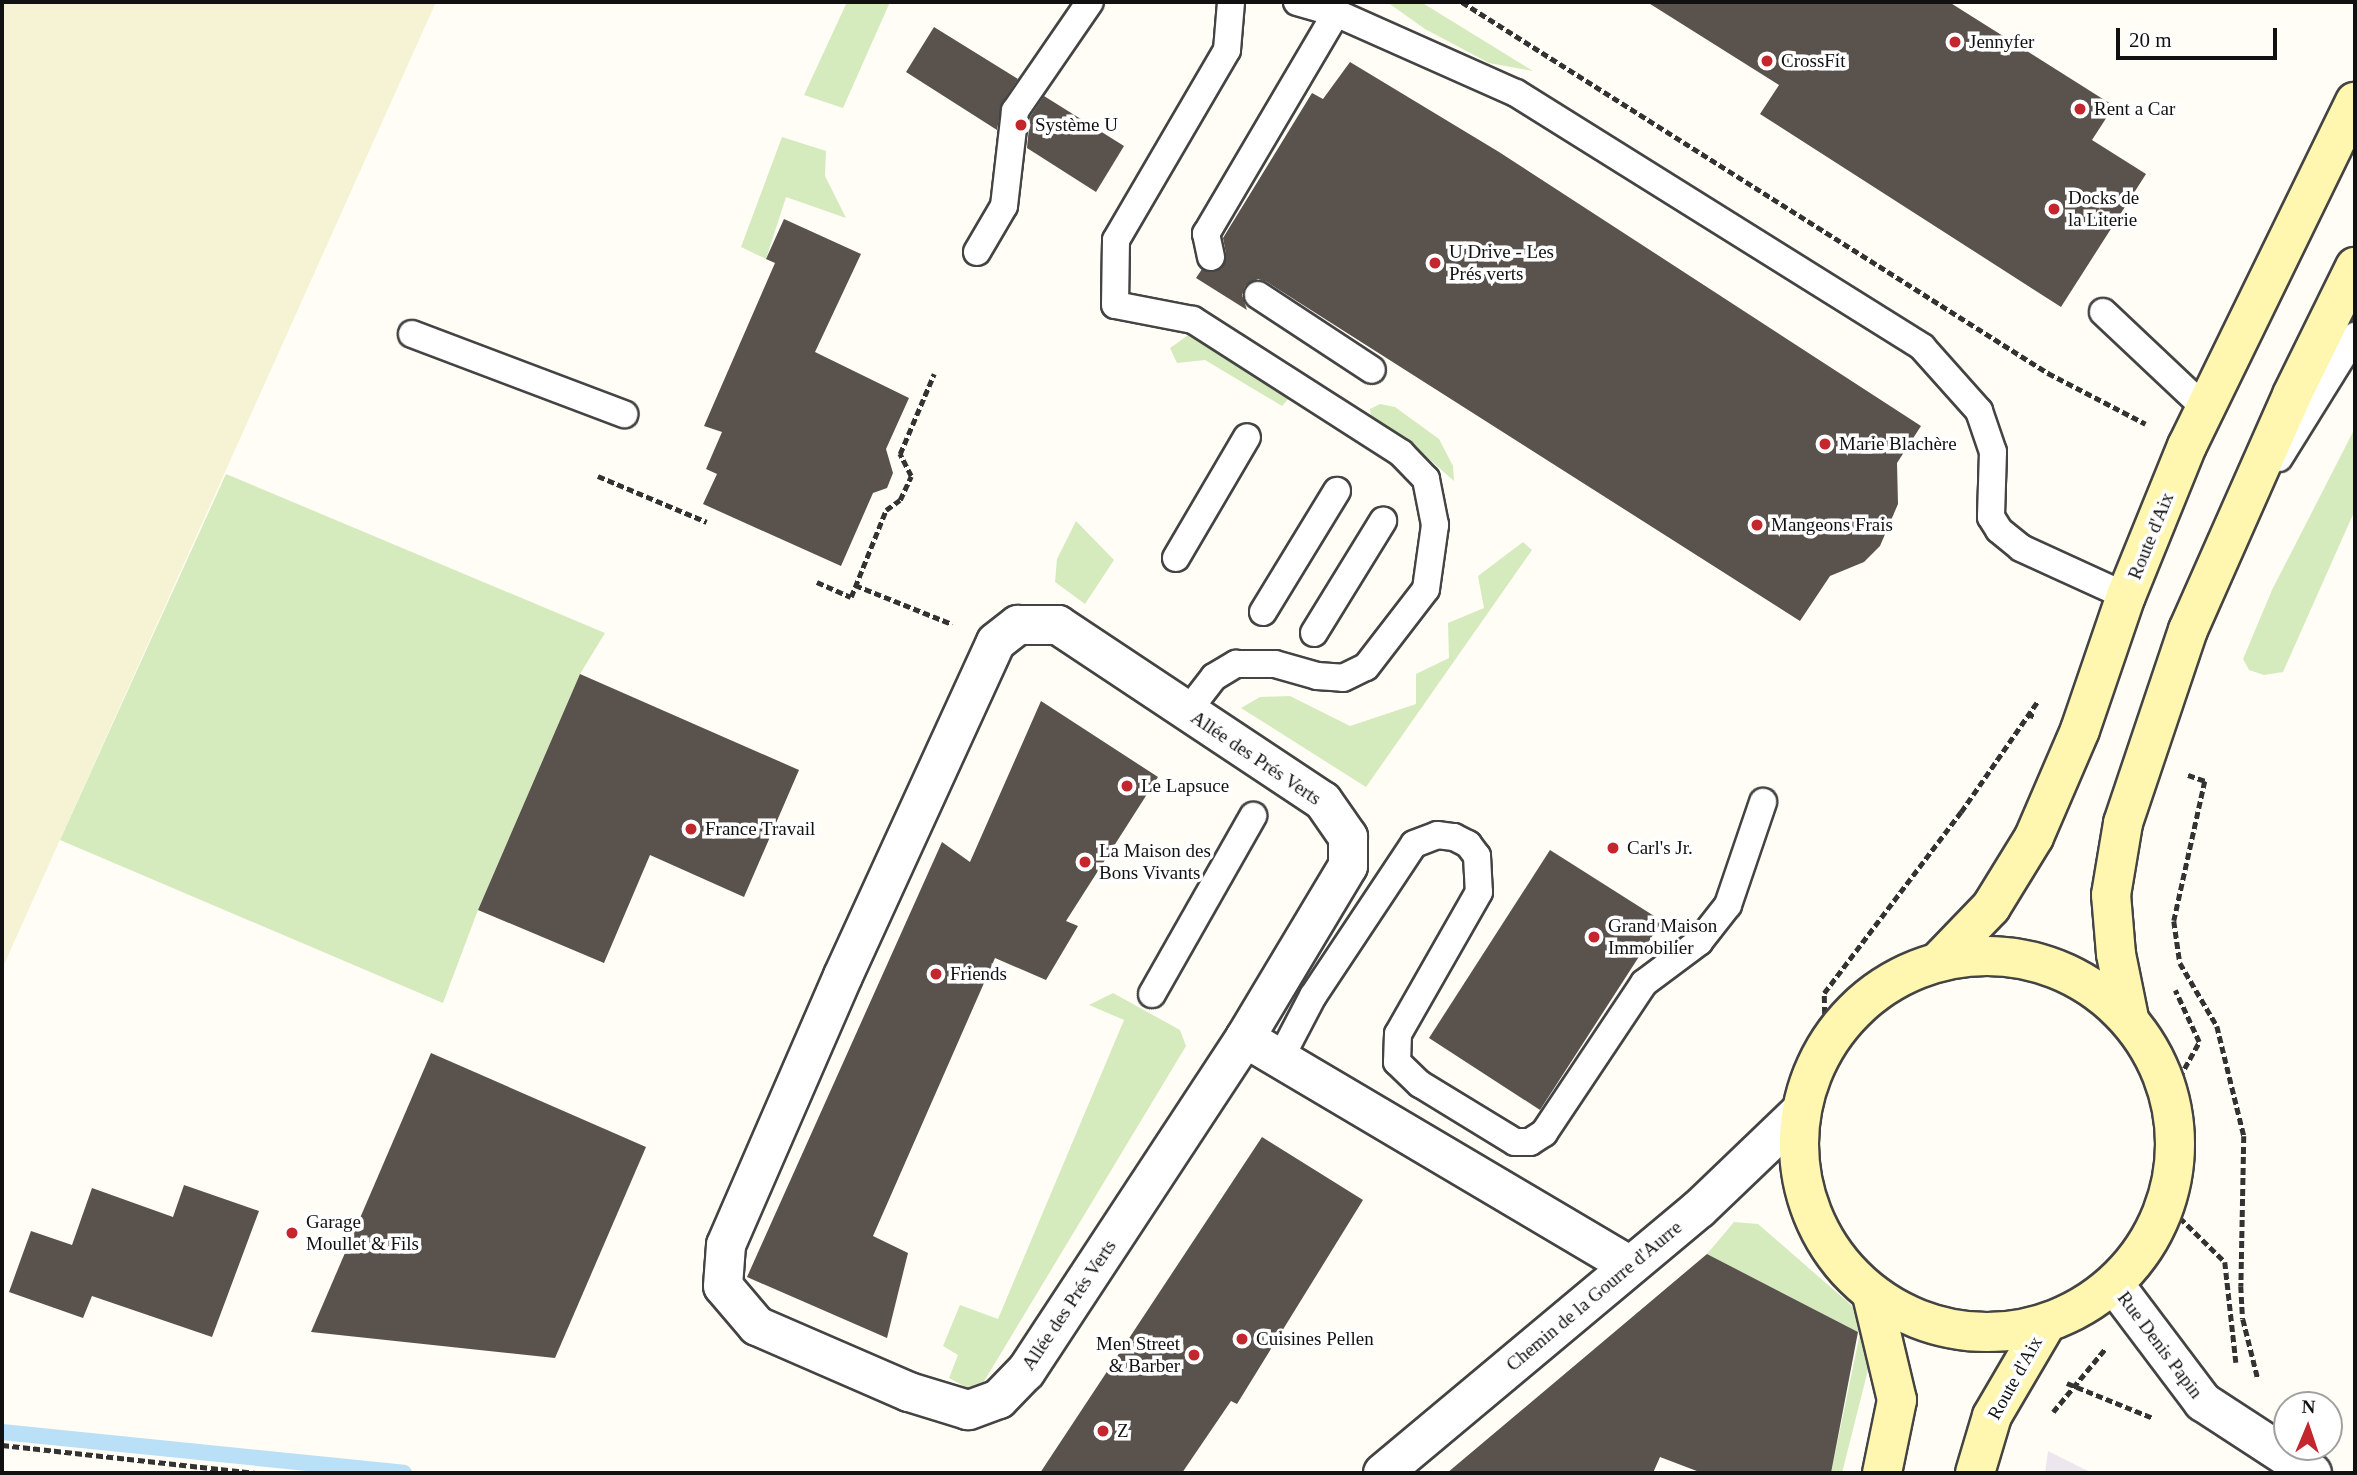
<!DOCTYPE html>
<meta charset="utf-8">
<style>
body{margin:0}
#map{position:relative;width:2357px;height:1475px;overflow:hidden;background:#fffdf5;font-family:"Times New Roman",serif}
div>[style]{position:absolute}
.industrial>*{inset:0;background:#eee6ef}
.farmland>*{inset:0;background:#f6f3d4}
.green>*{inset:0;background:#d5ebbd}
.stream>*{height:16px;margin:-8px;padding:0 8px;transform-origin:8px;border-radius:8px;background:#b9e0f7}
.building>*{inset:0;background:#5a524d}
.path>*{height:4.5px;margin-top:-2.25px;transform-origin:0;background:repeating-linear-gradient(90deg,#333 0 7px,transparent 0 10.5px)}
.roads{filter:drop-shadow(2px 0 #444) drop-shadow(-2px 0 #444) drop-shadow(0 2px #444) drop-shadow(0 -2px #444)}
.lane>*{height:26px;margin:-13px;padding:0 13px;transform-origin:13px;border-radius:13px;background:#fff}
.street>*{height:38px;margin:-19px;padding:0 19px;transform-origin:19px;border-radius:19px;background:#fff}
.secondary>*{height:38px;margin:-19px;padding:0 19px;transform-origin:19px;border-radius:19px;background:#fff6b0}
.secondary>.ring{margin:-19px;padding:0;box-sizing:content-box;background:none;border:38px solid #fff6b0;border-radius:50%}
.dots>*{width:19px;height:19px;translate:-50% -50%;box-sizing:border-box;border:4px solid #fff;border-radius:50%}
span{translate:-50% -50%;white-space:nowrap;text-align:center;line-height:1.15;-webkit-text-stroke:7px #fff;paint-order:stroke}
.poi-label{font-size:19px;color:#111}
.left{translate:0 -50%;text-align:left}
.right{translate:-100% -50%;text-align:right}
.street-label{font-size:19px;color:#111}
.frame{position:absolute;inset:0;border:4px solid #111;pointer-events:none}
.north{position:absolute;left:2273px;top:1391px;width:70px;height:70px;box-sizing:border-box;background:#fff;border:2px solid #a0a0a0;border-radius:50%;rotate:2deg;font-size:19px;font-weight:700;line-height:28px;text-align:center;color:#111}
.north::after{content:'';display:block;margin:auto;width:24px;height:32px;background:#c4262e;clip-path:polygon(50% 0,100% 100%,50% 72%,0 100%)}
.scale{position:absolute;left:2116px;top:28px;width:161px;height:32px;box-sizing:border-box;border:4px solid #111;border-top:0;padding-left:9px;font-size:21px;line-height:24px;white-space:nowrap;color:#111;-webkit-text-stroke:5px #fff;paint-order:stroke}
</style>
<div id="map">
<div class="industrial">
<i style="clip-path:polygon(2048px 1451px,2092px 1473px,2045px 1473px)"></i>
</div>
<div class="farmland">
<i style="clip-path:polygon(2px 2px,436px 2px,2px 969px)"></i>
</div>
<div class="green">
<i style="clip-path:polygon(847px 2px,890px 2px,843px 108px,804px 95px)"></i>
<i style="clip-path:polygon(1387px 2px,1421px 2px,1533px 71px,1489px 63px,1425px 29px)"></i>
<i style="clip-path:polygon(782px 137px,826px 151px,825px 176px,846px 218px,786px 197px,766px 259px,741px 247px)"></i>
<i style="clip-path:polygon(1190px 334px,1208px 346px,1291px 396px,1282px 406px,1205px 360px,1177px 363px,1170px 348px)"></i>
<i style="clip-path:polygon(1380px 404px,1395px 407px,1439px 439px,1453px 466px,1454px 481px,1413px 445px,1372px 423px,1370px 409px)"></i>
<i style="clip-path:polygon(2355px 428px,2355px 510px,2283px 672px,2264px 675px,2249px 670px,2243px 659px,2272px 590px)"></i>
<i style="clip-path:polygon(226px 474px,605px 633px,580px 674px,478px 910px,443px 1003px,60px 840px)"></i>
<i style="clip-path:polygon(1076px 521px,1114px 560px,1085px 604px,1055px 582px,1057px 559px)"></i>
<i style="clip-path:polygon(1523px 542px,1532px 550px,1366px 787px,1241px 708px,1260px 697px,1290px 696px,1350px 726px,1416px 704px,1416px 674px,1449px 658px,1448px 623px,1484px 608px,1478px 576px)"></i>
<i style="clip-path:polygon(1113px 993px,1180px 1030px,1186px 1046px,977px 1393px,949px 1378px,958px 1355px,943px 1346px,960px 1305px,998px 1319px,1124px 1020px,1089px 1005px)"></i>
<i style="clip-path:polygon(1734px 1222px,1758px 1224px,1857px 1310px,1873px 1350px,1842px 1473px,1831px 1473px,1860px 1333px,1707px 1254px)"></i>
</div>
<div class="stream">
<i style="left:2px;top:1432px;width:404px;rotate:5.8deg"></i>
</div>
<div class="building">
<i style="clip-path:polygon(1647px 2px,1949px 2px,2114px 106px,2092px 140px,2146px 174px,2061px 307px,1760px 114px,1779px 85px)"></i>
<i style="clip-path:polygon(934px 27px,1018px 79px,1002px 103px,997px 130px,906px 72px)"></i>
<i style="clip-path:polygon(1350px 62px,1499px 152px,1921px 426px,1897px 463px,1898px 504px,1880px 546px,1864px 562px,1830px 576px,1800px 621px,1267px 282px,1258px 279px,1245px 286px,1242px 295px,1247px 310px,1196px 278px,1202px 269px,1214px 272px,1222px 268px,1226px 254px,1223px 238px,1312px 93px,1323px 99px)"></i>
<i style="clip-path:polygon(1044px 96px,1124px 146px,1096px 192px,1027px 148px,1030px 117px)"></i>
<i style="clip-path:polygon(784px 219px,861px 254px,815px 352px,909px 398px,886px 449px,893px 473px,887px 488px,873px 493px,841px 566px,703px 504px,717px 474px,706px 469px,722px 432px,704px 426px,775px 263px,766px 259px)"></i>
<i style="clip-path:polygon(580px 674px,799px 770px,744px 897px,650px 855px,604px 963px,478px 910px)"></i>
<i style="clip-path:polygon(1041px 701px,1158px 777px,1066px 921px,1078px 926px,1046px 980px,995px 958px,873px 1236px,908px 1253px,887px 1338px,747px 1277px,942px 842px,970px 862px)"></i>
<i style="clip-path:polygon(1550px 850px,1662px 921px,1540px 1110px,1429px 1038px)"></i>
<i style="clip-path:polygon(431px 1053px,646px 1147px,555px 1358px,311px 1332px)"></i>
<i style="clip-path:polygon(1262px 1137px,1363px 1200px,1237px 1404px,1231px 1401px,1182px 1473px,1040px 1473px)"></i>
<i style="clip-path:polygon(184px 1185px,259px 1211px,212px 1337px,92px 1296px,83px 1318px,9px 1292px,31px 1231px,72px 1245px,92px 1188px,173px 1217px)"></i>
<i style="clip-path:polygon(1707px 1254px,1858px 1332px,1831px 1473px,1702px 1473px,1660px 1457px,1653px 1473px,1447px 1473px)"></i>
</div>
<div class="path">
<i style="left:1462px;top:2px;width:694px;rotate:32.34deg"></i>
<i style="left:2048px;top:373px;width:110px;rotate:27.5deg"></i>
<i style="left:598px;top:476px;width:118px;rotate:22.9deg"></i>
<i style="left:817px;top:582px;width:37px;rotate:24deg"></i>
<i style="left:851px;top:597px;width:94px;rotate:-68.1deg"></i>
<i style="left:886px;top:510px;width:17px;rotate:-36deg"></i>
<i style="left:900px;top:500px;width:26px;rotate:-65deg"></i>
<i style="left:911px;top:476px;width:25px;rotate:-117deg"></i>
<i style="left:900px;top:454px;width:87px;rotate:-67deg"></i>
<i style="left:855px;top:585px;width:105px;rotate:21.9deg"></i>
<i style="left:2027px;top:714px;width:9px;rotate:18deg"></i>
<i style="left:2188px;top:775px;width:18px;rotate:19deg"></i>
<i style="left:2205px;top:781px;width:143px;rotate:102.5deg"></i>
<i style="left:2174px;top:921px;width:42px;rotate:81.9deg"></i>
<i style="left:2180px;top:963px;width:73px;rotate:59.6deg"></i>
<i style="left:2217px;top:1026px;width:113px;rotate:76.2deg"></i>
<i style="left:2244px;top:1136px;width:150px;rotate:91.1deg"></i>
<i style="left:2241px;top:1286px;width:33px;rotate:87deg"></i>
<i style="left:2243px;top:1319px;width:62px;rotate:76deg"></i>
<i style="left:1825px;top:1045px;width:52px;rotate:-91.1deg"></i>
<i style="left:1824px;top:993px;width:227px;rotate:-52.9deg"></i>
<i style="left:1961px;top:812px;width:135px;rotate:-55.3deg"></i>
<i style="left:2169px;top:1096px;width:62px;rotate:-60.9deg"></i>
<i style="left:2199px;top:1042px;width:57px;rotate:-114.8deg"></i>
<i style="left:2165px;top:1203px;width:84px;rotate:44.5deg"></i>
<i style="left:2225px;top:1262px;width:101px;rotate:83.7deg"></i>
<i style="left:2067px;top:1383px;width:93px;rotate:22.1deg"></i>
<i style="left:2053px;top:1412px;width:82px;rotate:-50.5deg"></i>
<i style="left:2px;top:1445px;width:257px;rotate:6.3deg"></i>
</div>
<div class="roads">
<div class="lane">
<i style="left:1297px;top:2px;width:41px;rotate:15.8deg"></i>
<i style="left:1336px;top:13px;width:197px;rotate:24deg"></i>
<i style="left:1516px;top:93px;width:479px;rotate:32deg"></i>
<i style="left:1922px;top:347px;width:86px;rotate:48.3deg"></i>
<i style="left:1979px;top:411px;width:43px;rotate:71.1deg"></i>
<i style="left:1993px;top:452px;width:65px;rotate:91.8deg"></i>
<i style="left:1991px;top:517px;width:15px;rotate:58deg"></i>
<i style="left:1999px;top:530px;width:28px;rotate:39deg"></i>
<i style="left:2021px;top:548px;width:115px;rotate:24.6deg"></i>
<i style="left:977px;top:252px;width:53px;rotate:-59.6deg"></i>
<i style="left:1004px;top:206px;width:96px;rotate:-83.4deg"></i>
<i style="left:1015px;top:111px;width:132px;rotate:-55.5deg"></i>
<i style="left:1211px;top:257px;width:24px;rotate:-102deg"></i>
<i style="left:1206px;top:234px;width:256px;rotate:-59.5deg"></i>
<i style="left:1258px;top:295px;width:136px;rotate:33.3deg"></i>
<i style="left:2103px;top:312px;width:141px;rotate:43.3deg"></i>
<i style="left:412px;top:334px;width:227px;rotate:20.7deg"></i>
<i style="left:2279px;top:458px;width:144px;rotate:-58.1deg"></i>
<i style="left:1176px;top:558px;width:140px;rotate:-59.6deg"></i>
<i style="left:1263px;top:612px;width:142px;rotate:-58.6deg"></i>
<i style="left:1314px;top:633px;width:132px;rotate:-58.4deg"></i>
<i style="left:1187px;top:712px;width:44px;rotate:-52.4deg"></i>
<i style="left:1214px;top:677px;width:26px;rotate:-31deg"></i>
<i style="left:1236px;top:664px;width:39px"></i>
<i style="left:1275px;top:664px;width:44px;rotate:15.9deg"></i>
<i style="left:1317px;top:676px;width:26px;rotate:4deg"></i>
<i style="left:1343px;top:678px;width:25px;rotate:-26deg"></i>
<i style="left:1366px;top:667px;width:98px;rotate:-52.4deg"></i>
<i style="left:1426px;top:589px;width:65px;rotate:-82deg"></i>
<i style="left:1435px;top:525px;width:47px;rotate:-101.1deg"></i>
<i style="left:1426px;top:479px;width:36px;rotate:-134deg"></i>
<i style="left:1401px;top:453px;width:247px;rotate:-147.4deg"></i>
<i style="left:1193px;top:320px;width:79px;rotate:-169.1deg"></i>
<i style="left:1115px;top:305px;width:65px;rotate:-89.1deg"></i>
<i style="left:1116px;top:240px;width:220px;rotate:-59.7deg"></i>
<i style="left:1227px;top:50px;width:48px;rotate:-85.2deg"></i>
<i style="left:1152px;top:994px;width:205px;rotate:-60.4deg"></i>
<i style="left:1280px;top:1059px;width:71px;rotate:-62.4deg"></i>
<i style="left:1313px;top:996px;width:182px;rotate:-56.4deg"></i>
<i style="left:1414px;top:844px;width:25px;rotate:-21deg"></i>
<i style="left:1437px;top:835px;width:17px;rotate:7deg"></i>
<i style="left:1454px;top:837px;width:16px;rotate:27deg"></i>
<i style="left:1468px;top:844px;width:15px;rotate:53deg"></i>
<i style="left:1477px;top:856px;width:36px;rotate:87deg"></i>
<i style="left:1479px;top:892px;width:163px;rotate:119.7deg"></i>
<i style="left:1398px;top:1034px;width:28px;rotate:92deg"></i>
<i style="left:1397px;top:1062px;width:32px;rotate:44deg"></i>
<i style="left:1420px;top:1084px;width:111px;rotate:31.4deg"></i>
<i style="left:1515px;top:1142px;width:15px"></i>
<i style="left:1530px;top:1142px;width:17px;rotate:-33deg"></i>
<i style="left:1544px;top:1133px;width:180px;rotate:-56.3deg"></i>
<i style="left:1644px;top:983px;width:69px;rotate:-36.7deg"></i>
<i style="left:1699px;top:942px;width:47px;rotate:-51.9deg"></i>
<i style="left:1728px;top:905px;width:109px;rotate:-71.2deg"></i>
</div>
<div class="street">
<i style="left:1018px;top:625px;width:40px"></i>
<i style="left:1058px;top:625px;width:318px;rotate:33.6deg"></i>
<i style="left:1323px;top:801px;width:44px;rotate:55.2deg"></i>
<i style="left:1348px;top:837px;width:29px;rotate:90deg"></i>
<i style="left:1348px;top:866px;width:200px;rotate:120.9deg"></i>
<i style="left:1245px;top:1038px;width:399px;rotate:123.3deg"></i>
<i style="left:1026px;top:1371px;width:39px;rotate:134deg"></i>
<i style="left:999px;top:1399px;width:33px;rotate:160deg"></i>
<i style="left:968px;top:1410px;width:62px;rotate:-163deg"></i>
<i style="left:909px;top:1392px;width:166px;rotate:-156.5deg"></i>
<i style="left:757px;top:1326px;width:52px;rotate:-130.4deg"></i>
<i style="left:723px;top:1286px;width:41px;rotate:-85.8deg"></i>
<i style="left:726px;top:1245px;width:293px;rotate:-66.5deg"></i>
<i style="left:843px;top:976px;width:367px;rotate:-65.4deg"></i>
<i style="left:996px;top:642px;width:28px;rotate:-38deg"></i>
<i style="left:1245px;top:1038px;width:446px;rotate:30.6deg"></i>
<i style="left:2114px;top:1284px;width:148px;rotate:53deg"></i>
<i style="left:2203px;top:1402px;width:130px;rotate:33.1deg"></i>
<i style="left:1383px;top:1473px;width:412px;rotate:-39.9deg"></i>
<i style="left:1699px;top:1209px;width:140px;rotate:-43.8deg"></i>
</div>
<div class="secondary">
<i class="ring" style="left:1799px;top:956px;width:338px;height:338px"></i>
<i style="left:1939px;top:961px;width:75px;rotate:-46.1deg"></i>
<i style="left:1991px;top:907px;width:82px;rotate:-58.4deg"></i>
<i style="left:2034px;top:837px;width:116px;rotate:-66.7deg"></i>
<i style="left:2080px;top:730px;width:142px;rotate:-71.1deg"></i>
<i style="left:2126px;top:596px;width:162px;rotate:-67.9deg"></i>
<i style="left:2187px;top:446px;width:383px;rotate:-64deg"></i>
<i style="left:2129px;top:1018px;width:65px;rotate:-101.5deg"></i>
<i style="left:2116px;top:954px;width:59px;rotate:-94.8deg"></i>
<i style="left:2111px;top:895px;width:73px;rotate:-80.5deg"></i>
<i style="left:2123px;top:823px;width:204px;rotate:-71.4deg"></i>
<i style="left:2188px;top:630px;width:257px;rotate:-66.1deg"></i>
<i style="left:2292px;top:395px;width:143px;rotate:-63.8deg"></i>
<i style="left:1872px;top:1295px;width:108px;rotate:76.6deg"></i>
<i style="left:1897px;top:1400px;width:75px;rotate:101.6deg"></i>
<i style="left:1975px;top:1473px;width:59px;rotate:-73.4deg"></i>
<i style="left:1992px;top:1416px;width:107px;rotate:-59.6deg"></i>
</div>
</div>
<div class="dots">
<i style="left:1955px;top:42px;background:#c4262e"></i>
<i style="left:1767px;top:61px;background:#c4262e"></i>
<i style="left:2080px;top:109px;background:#c4262e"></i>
<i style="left:1021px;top:125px;background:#c4262e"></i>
<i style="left:2054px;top:209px;background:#c4262e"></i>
<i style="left:1435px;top:263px;background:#c4262e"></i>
<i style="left:1825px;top:444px;background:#c4262e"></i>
<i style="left:1757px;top:525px;background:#c4262e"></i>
<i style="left:1127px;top:786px;background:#c4262e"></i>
<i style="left:691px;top:829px;background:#c4262e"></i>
<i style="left:1613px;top:848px;background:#c4262e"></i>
<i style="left:1085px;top:862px;background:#c4262e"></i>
<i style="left:1594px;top:937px;background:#c4262e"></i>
<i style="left:936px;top:974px;background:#c4262e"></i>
<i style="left:292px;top:1233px;background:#c4262e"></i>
<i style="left:1242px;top:1339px;background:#c4262e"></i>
<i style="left:1194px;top:1355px;background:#c4262e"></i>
<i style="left:1103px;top:1431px;background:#c4262e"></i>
</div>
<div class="poi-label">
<span class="left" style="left:1969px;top:42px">Jennyfer</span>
<span class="left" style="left:1781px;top:61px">CrossFit</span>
<span class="left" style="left:2094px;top:109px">Rent a Car</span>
<span class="left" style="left:1035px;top:125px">Système U</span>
<span class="left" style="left:2068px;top:209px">Docks de<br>la Literie</span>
<span class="left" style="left:1449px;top:263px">U Drive - Les<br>Prés verts</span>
<span class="left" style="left:1839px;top:444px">Marie Blachère</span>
<span class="left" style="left:1771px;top:525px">Mangeons Frais</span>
<span class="left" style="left:1141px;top:786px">Le Lapsuce</span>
<span class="left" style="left:705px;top:829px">France Travail</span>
<span class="left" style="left:1627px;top:848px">Carl's Jr.</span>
<span class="left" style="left:1099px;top:862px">La Maison des<br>Bons Vivants</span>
<span class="left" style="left:1608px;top:937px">Grand Maison<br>Immobilier</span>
<span class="left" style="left:950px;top:974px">Friends</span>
<span class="left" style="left:306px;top:1233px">Garage<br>Moullet &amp; Fils</span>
<span class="left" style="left:1256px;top:1339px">Cuisines Pellen</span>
<span class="right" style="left:1180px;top:1355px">Men Street<br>&amp; Barber</span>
<span class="left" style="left:1117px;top:1431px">Z</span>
</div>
<div class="street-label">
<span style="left:2151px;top:536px;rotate:-68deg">Route d'Aix</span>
<span style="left:1256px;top:758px;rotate:34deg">Allée des Prés Verts</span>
<span style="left:1594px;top:1296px;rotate:-40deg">Chemin de la Gourre d'Aurre</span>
<span style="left:1069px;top:1305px;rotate:-56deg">Allée des Prés Verts</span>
<span style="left:2160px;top:1345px;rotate:53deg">Rue Denis Papin</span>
<span style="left:2015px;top:1378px;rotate:-61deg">Route d'Aix</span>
</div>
<div class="frame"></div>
<div class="north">N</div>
<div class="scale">20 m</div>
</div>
